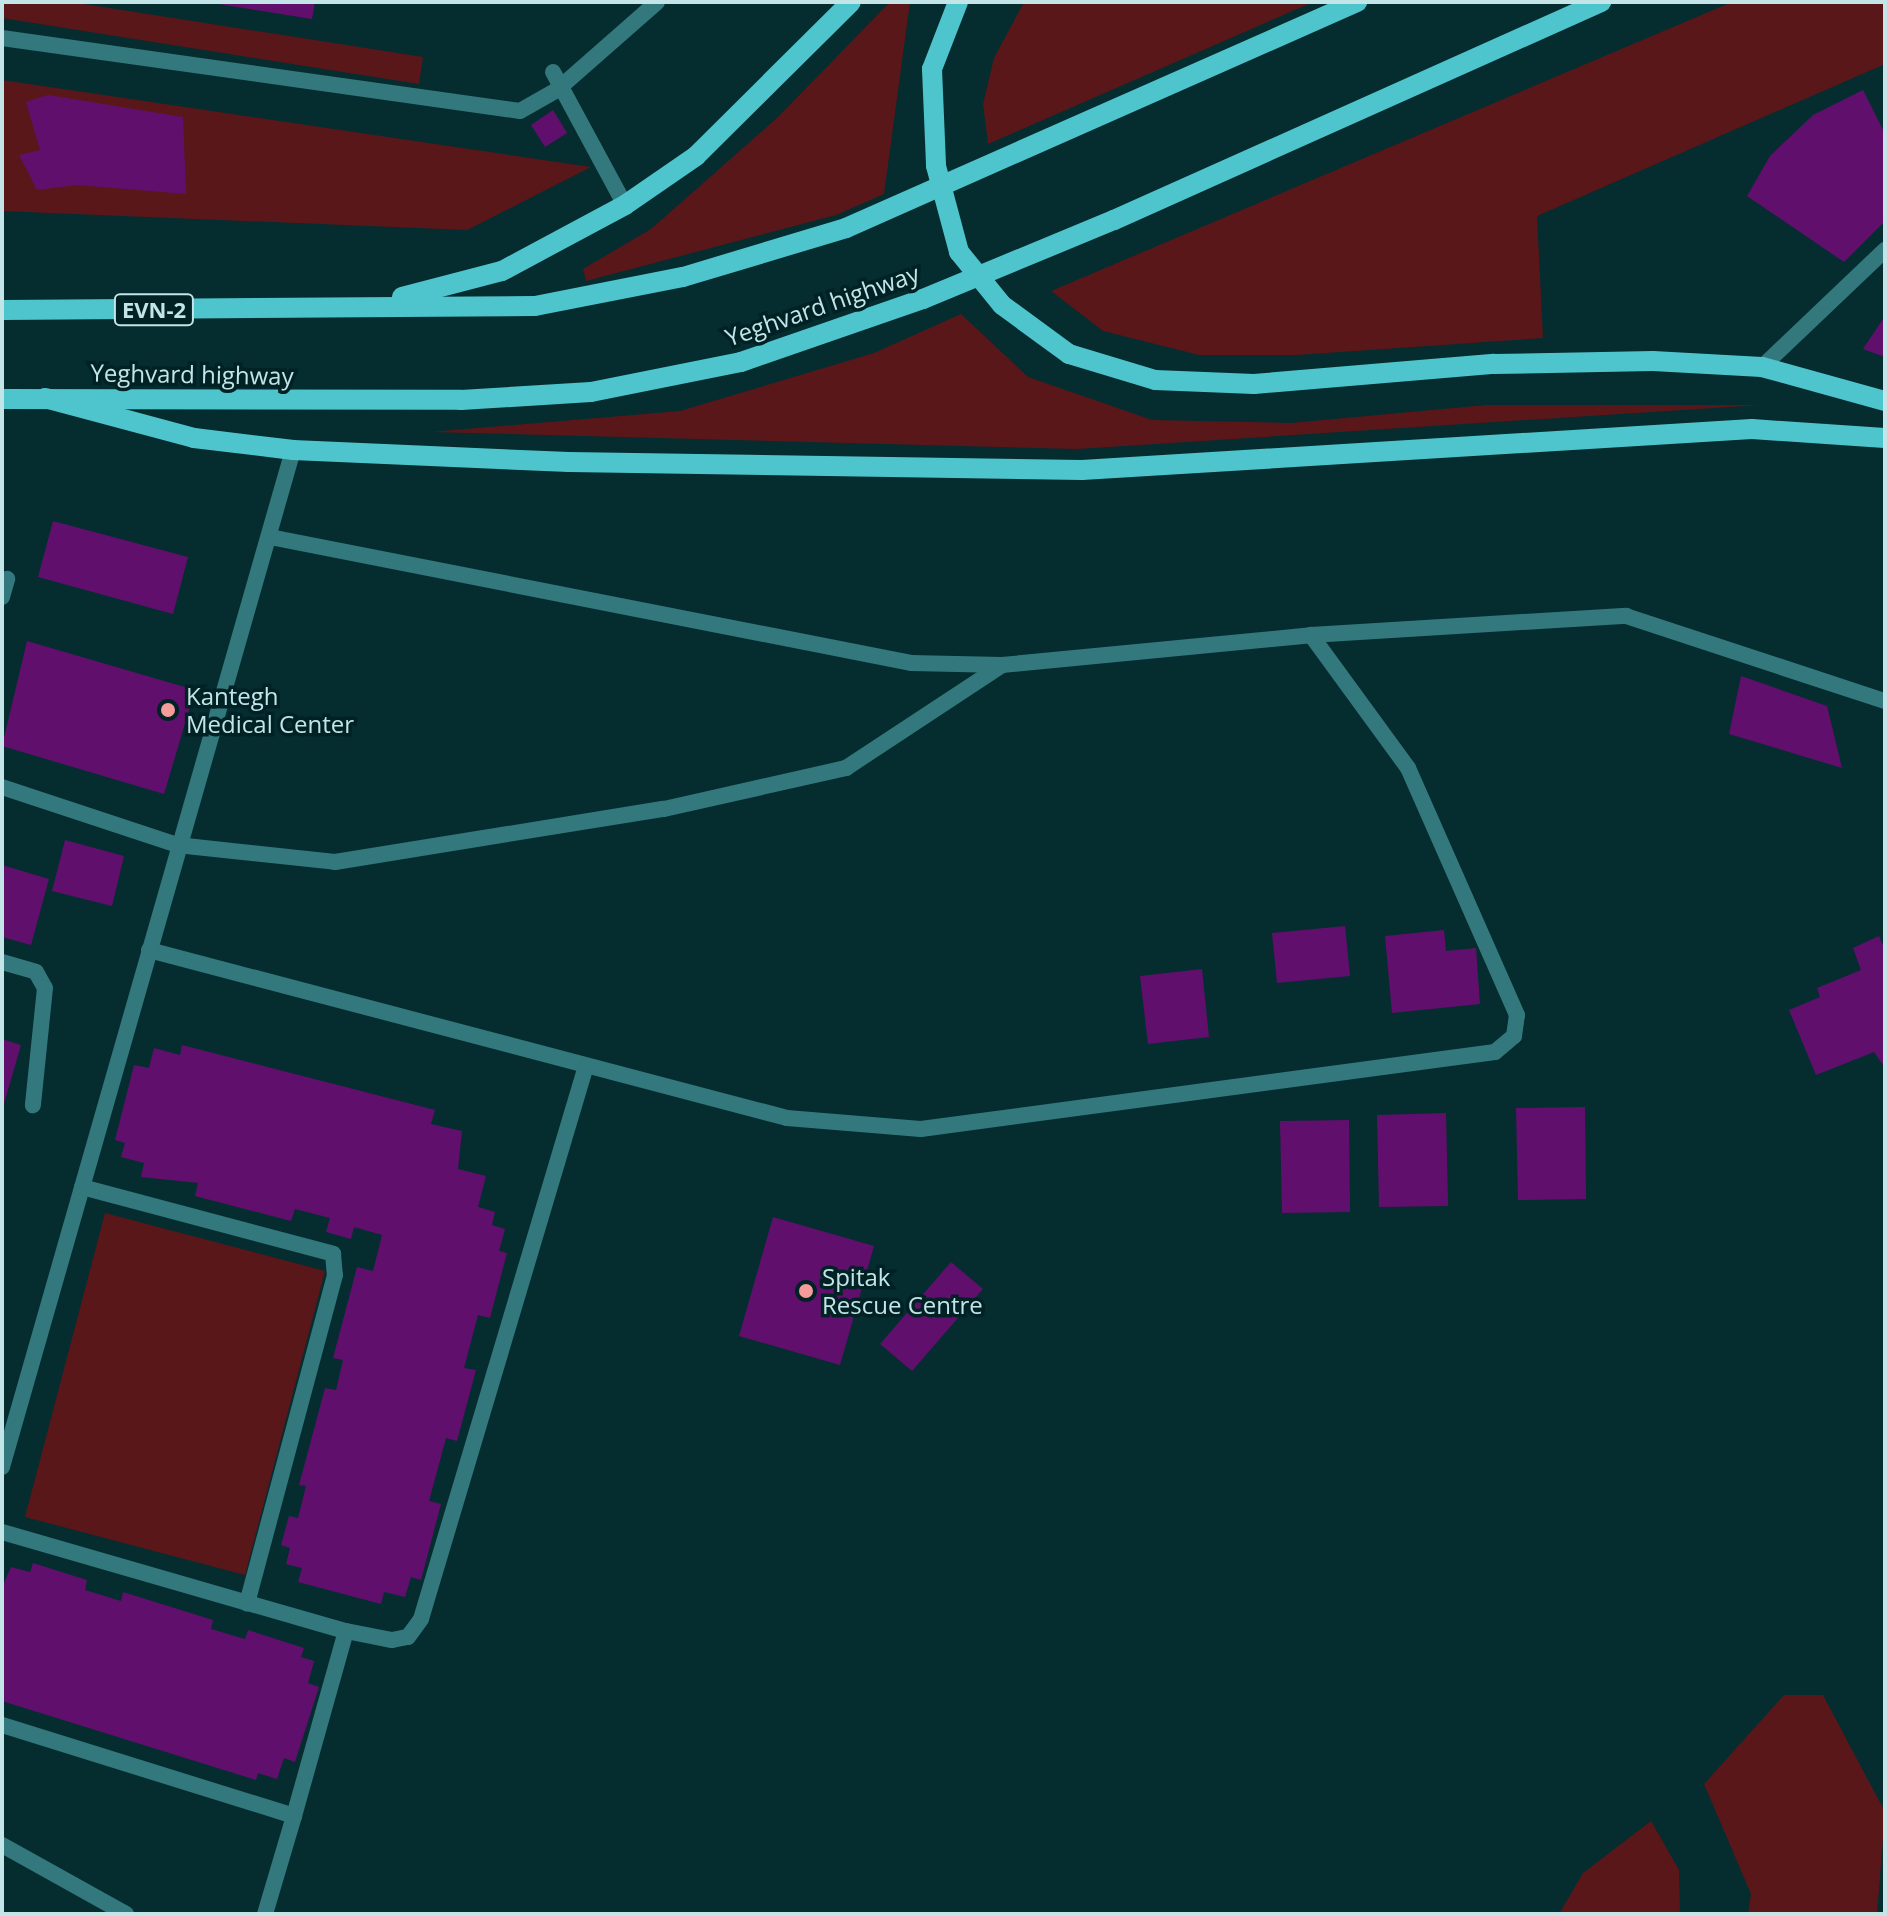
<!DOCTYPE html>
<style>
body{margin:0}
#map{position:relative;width:1887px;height:1916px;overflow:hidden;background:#052c2f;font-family:"Open Sans",sans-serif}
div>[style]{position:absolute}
.green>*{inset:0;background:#5a171a}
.building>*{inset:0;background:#60106c}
.service>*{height:16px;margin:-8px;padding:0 8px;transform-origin:8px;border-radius:8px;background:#32787d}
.primary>*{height:20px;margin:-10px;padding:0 10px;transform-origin:10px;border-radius:10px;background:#4ec5cd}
.primary-bridge>*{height:20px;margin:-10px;padding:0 10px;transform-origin:10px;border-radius:10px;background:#4ec5cd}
.dots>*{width:22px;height:22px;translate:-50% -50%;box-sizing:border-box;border:4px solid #002225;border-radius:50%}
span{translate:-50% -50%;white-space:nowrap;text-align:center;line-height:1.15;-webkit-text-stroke:7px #002225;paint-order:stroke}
.shield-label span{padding:2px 6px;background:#002225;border:2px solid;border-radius:6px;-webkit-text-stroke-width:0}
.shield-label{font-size:22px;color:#c3e5e7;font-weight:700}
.street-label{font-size:24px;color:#c3e5e7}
.poi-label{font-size:24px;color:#c3e5e7}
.left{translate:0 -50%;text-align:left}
.frame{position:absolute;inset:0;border:4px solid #c3e5e7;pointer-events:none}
</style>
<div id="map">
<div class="green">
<i style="clip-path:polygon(2px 2px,71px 2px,423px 57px,419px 84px,2px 18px)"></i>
<i style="clip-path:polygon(890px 2px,910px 2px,884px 194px,836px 215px,586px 281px,583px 269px,651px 229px,777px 118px)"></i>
<i style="clip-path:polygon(1024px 2px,1313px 2px,988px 144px,983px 104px,994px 58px)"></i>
<i style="clip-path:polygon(1732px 2px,1885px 2px,1885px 64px,1537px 216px,1543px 338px,1297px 355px,1199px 355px,1103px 331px,1051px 291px)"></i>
<i style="clip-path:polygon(2px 80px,591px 167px,467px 230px,2px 211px)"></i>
<i style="clip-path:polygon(961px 314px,1028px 377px,1152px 420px,1291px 423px,1486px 405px,1761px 405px,1077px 449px,431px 432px,680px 411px,874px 353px)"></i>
<i style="clip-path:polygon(105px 1213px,325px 1271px,245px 1575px,25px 1517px)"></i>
<i style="clip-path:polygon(1784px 1695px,1823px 1695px,1885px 1812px,1877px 1914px,1748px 1914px,1751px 1894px,1704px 1784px)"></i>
<i style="clip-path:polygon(1651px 1821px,1679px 1870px,1680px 1914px,1559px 1914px,1583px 1873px)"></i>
</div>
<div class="building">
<i style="clip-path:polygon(206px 2px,315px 2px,312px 19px)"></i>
<i style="clip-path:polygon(1863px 90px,1885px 134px,1885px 221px,1844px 262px,1747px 196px,1770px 156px,1813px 115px)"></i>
<i style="clip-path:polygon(48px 95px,183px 117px,186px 194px,77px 185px,37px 190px,19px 155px,40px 150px,26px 102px)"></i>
<i style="clip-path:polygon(553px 110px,567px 133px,545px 147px,531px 125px)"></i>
<i style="clip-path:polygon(1885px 316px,1885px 357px,1863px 349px)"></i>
<i style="clip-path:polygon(53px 521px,188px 557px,173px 614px,38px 577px)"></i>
<i style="clip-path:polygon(27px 641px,195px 690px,164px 794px,2px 746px)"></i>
<i style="clip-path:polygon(1741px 676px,1827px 706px,1842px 768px,1729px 734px)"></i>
<i style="clip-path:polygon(65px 840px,124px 856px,112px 906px,52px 891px)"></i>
<i style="clip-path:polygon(2px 865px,49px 879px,31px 945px,2px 937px)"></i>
<i style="clip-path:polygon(1345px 926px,1350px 976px,1277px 983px,1272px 933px)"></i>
<i style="clip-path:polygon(1444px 930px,1446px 951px,1476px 948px,1480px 1004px,1392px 1013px,1385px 936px)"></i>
<i style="clip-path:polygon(1879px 936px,1885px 950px,1885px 1068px,1874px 1052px,1816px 1075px,1789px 1010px,1820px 997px,1817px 988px,1861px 970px,1853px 948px)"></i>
<i style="clip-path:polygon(1202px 969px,1209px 1037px,1148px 1044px,1140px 976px)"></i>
<i style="clip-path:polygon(2px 1039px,21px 1045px,3px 1107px,2px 1107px)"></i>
<i style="clip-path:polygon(182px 1045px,435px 1110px,431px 1124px,462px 1131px,458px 1169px,486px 1176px,478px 1207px,495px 1212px,492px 1225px,505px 1229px,499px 1251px,507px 1253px,490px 1318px,478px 1315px,464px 1368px,476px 1370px,457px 1441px,446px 1438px,429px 1501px,441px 1504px,421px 1580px,411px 1577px,405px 1597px,384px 1592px,381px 1604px,298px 1582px,302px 1568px,286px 1564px,290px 1548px,281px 1545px,289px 1516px,298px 1518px,306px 1486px,299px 1485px,325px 1388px,336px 1390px,343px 1360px,333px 1358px,357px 1267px,373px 1271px,382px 1235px,354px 1227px,351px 1239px,326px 1232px,330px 1218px,295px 1209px,291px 1221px,195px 1196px,198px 1183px,141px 1177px,144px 1163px,121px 1157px,125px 1143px,115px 1140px,134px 1065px,149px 1068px,154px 1048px,180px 1055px)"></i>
<i style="clip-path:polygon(1585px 1107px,1586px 1199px,1518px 1200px,1516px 1108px)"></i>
<i style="clip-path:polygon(1446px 1113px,1448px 1206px,1379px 1207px,1377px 1115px)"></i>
<i style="clip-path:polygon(1349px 1120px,1350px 1212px,1282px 1213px,1280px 1121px)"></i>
<i style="clip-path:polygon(773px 1217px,874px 1246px,840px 1365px,739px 1336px)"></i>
<i style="clip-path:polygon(951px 1262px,983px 1289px,912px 1371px,880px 1344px)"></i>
<i style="clip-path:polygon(33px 1563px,87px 1580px,85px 1590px,121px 1601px,123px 1592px,213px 1620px,211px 1629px,245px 1639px,248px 1630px,304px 1648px,301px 1657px,314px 1661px,308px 1683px,319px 1687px,295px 1762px,284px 1758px,277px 1779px,258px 1773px,256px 1780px,2px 1701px,2px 1587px,11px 1567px,30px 1572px)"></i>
</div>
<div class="service">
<i style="left:2px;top:38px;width:523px;rotate:8.02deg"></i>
<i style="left:520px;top:111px;width:43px;rotate:-29.6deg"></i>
<i style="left:557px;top:90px;width:133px;rotate:-41.3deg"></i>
<i style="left:553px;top:72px;width:151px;rotate:61.6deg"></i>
<i style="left:1762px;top:367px;width:170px;rotate:-43.6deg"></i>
<i style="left:270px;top:537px;width:653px;rotate:11.12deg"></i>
<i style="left:911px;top:663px;width:91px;rotate:1.3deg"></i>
<i style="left:1002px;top:665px;width:310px;rotate:-5.5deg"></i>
<i style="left:1311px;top:635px;width:316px;rotate:-3.5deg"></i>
<i style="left:1626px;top:616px;width:273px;rotate:18.2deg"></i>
<i style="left:2px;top:597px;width:19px;rotate:-74deg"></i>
<i style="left:2px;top:787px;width:184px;rotate:18.3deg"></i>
<i style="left:177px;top:845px;width:159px;rotate:6.1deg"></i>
<i style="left:335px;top:862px;width:333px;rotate:-9.2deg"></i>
<i style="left:664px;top:809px;width:187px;rotate:-12.7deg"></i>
<i style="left:846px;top:768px;width:187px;rotate:-33.4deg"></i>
<i style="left:149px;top:950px;width:660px;rotate:14.75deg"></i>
<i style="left:787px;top:1118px;width:134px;rotate:4.7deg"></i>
<i style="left:921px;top:1129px;width:579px;rotate:-7.64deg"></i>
<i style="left:1495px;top:1052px;width:25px;rotate:-40deg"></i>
<i style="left:1514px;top:1036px;width:21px;rotate:-82deg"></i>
<i style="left:1517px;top:1015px;width:270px;rotate:-113.8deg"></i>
<i style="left:1408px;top:768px;width:165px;rotate:-126.1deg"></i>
<i style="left:2px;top:962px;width:35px;rotate:16deg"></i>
<i style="left:36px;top:972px;width:18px;rotate:61deg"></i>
<i style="left:45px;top:988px;width:118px;rotate:95.9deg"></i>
<i style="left:82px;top:1187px;width:260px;rotate:14.9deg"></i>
<i style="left:333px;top:1254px;width:21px;rotate:85deg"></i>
<i style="left:335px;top:1275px;width:340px;rotate:105deg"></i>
<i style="left:2px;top:1467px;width:1058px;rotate:-74.03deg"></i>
<i style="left:2px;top:1532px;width:358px;rotate:16.1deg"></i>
<i style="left:2px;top:1725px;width:306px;rotate:17.3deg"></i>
<i style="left:294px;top:1816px;width:192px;rotate:-74.3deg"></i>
<i style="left:346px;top:1631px;width:47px;rotate:11.1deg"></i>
<i style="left:392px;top:1640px;width:16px;rotate:-11deg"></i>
<i style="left:408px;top:1637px;width:22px;rotate:-54deg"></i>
<i style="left:421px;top:1619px;width:577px;rotate:-73.39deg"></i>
<i style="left:2px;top:1845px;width:142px;rotate:29.1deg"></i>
<i style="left:265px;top:1914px;width:102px;rotate:-73.5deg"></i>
</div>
<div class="primary">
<i style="left:932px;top:69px;width:72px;rotate:-68.8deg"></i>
<i style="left:402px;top:297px;width:103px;rotate:-14.6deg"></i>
<i style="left:502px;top:271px;width:140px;rotate:-28.2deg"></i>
<i style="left:625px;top:205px;width:86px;rotate:-34.6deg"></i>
<i style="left:696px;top:156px;width:218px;rotate:-44.8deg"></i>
<i style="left:2px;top:310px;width:533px;rotate:-0.43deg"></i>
<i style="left:535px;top:306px;width:151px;rotate:-11.1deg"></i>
<i style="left:683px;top:277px;width:170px;rotate:-16.7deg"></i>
<i style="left:846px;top:228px;width:559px;rotate:-23.86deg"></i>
<i style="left:1069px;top:354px;width:90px;rotate:16.8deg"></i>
<i style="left:1155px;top:380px;width:99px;rotate:2.3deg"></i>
<i style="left:1254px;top:384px;width:241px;rotate:-4.8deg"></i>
<i style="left:1494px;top:364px;width:159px;rotate:-1.1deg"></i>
<i style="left:1653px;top:361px;width:109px;rotate:3.2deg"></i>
<i style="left:1762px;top:367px;width:128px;rotate:15.5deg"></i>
<i style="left:45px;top:398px;width:154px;rotate:15deg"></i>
<i style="left:194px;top:438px;width:100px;rotate:6.9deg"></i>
<i style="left:293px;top:450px;width:276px;rotate:2.5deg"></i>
<i style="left:569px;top:462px;width:513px;rotate:0.89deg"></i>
<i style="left:1082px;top:470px;width:671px;rotate:-3.5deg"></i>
<i style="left:1752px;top:429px;width:133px;rotate:3.9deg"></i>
<i style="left:2px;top:399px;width:459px;rotate:0.1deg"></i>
<i style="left:461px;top:400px;width:130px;rotate:-3.5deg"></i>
<i style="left:591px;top:392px;width:153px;rotate:-11.3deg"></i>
<i style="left:741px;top:362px;width:193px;rotate:-19.1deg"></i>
<i style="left:923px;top:299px;width:207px;rotate:-22.5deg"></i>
<i style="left:1114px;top:220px;width:534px;rotate:-24.12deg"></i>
</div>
<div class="primary-bridge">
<i style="left:932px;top:69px;width:97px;rotate:87.6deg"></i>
<i style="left:936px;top:166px;width:89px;rotate:75deg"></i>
<i style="left:959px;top:252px;width:68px;rotate:50.9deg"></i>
<i style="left:1002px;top:305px;width:83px;rotate:36.2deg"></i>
</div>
<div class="dots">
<i style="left:168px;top:710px;background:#f59b99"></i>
<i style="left:806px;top:1291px;background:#f59b99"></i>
</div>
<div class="shield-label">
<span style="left:154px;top:310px">EVN-2</span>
</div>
<div class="street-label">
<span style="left:822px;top:305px;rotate:-19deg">Yeghvard highway</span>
<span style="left:192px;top:374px;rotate:1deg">Yeghvard highway</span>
</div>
<div class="poi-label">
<span class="left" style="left:186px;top:710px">Kantegh<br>Medical Center</span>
<span class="left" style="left:822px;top:1291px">Spitak<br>Rescue Centre</span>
</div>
<div class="frame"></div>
</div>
